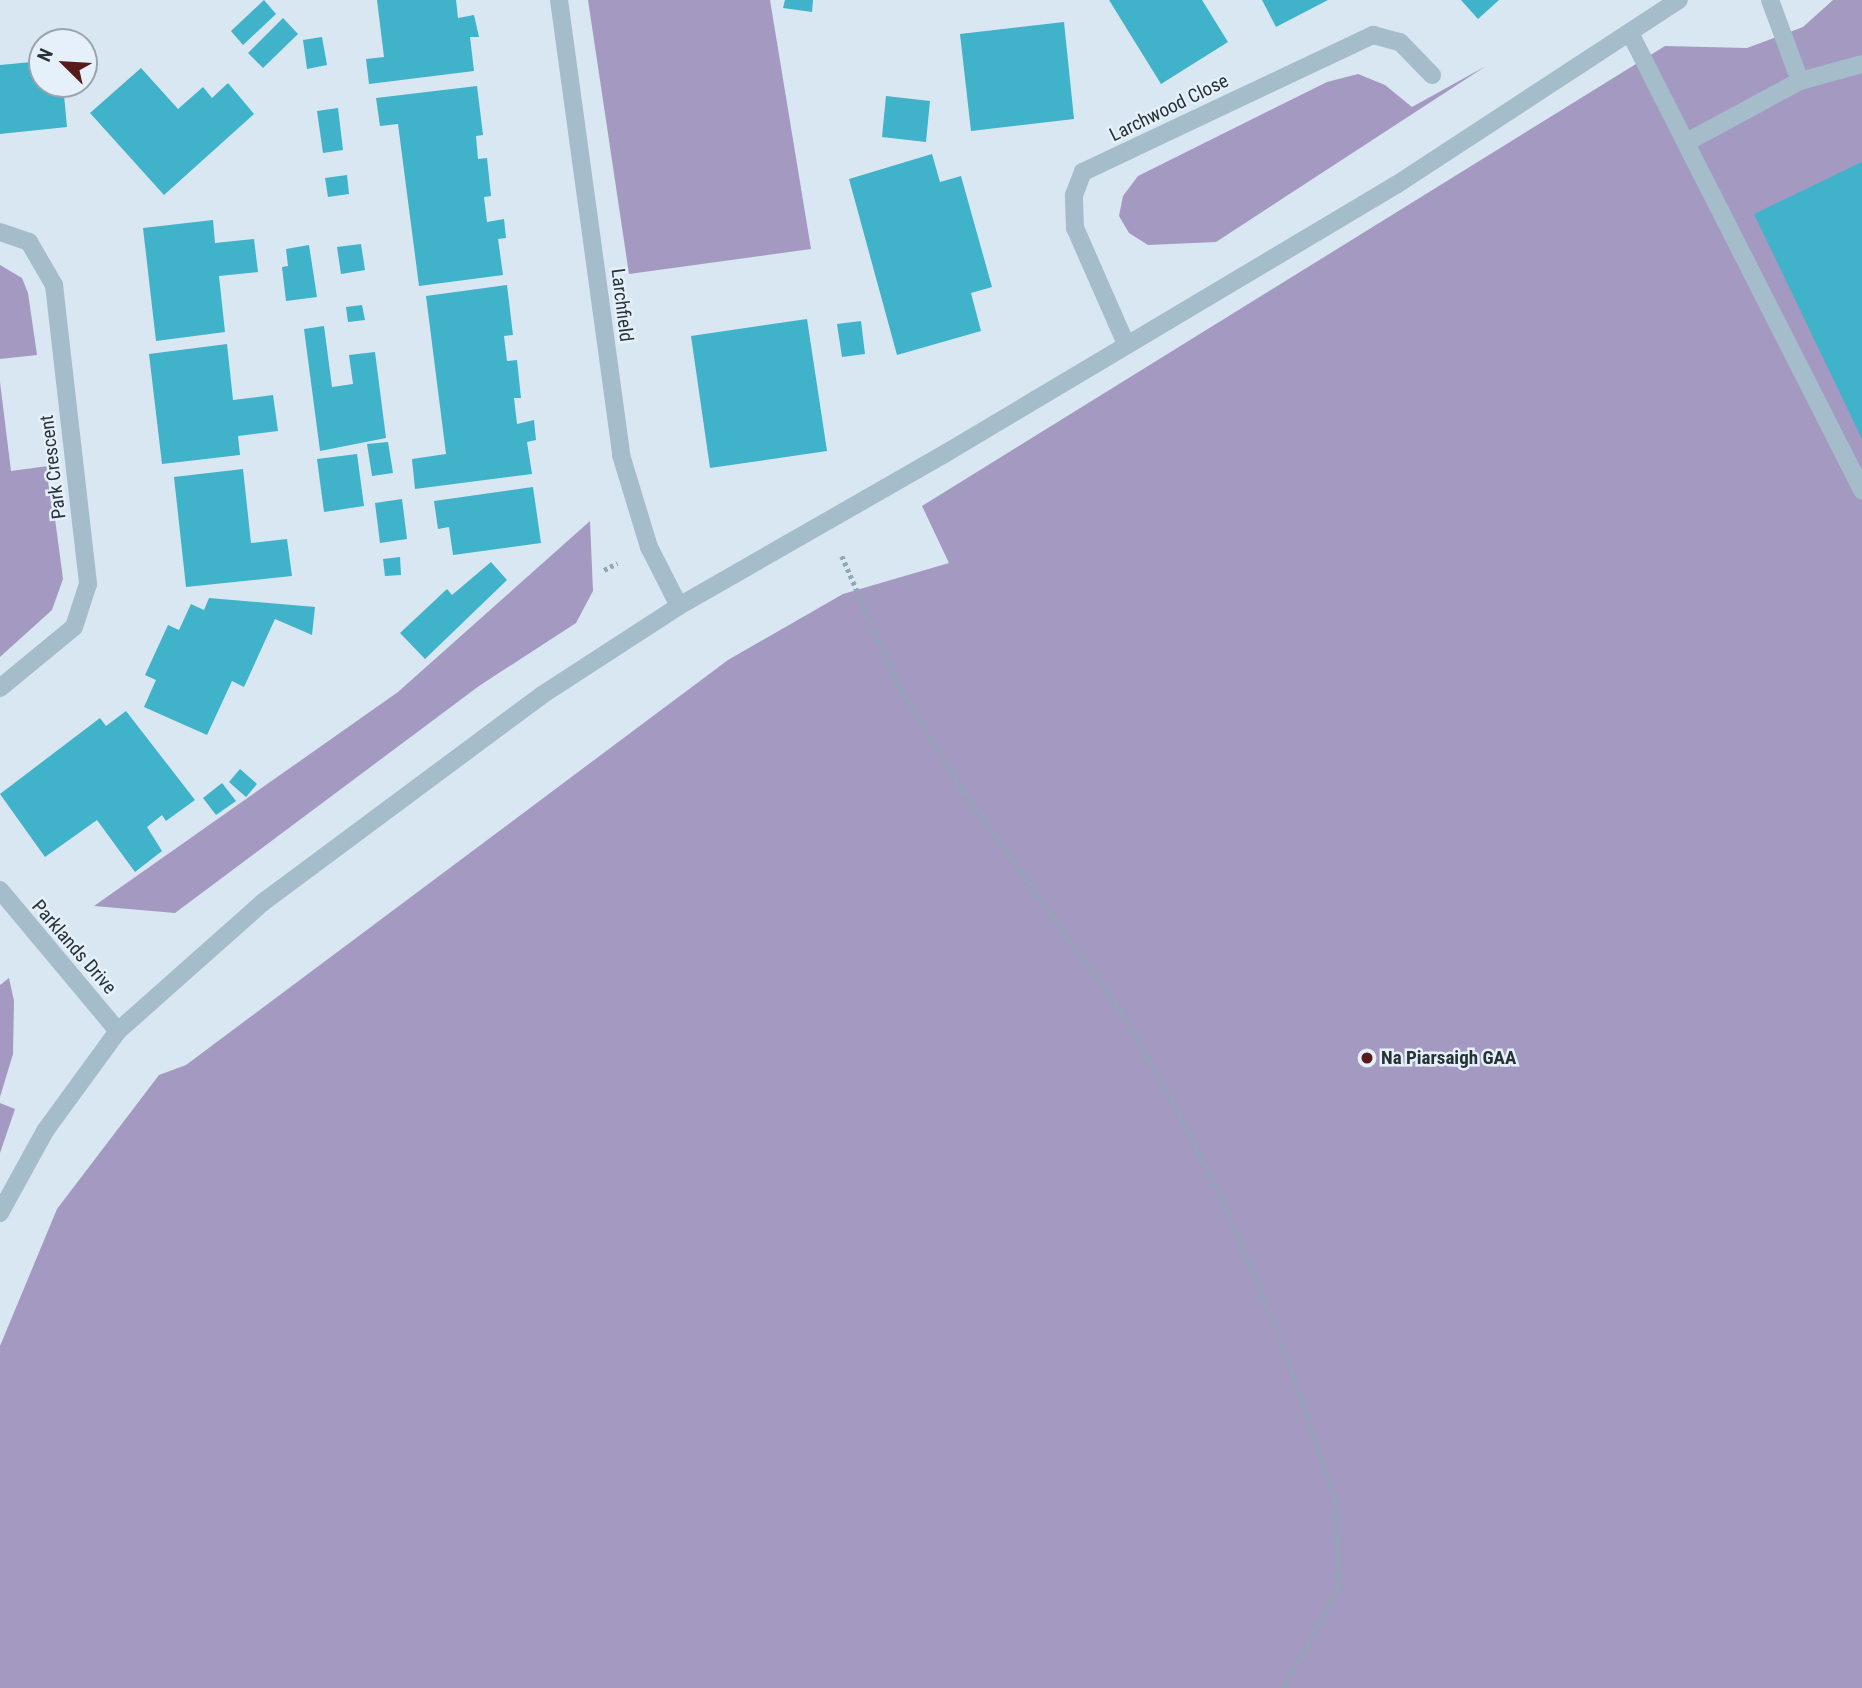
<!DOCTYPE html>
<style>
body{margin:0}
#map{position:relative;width:1862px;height:1688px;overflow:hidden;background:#d9e7f2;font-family:"Roboto Condensed",sans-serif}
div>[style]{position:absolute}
.green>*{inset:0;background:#a499c1}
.building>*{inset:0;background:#40b2c9}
.path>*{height:4.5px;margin-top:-2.25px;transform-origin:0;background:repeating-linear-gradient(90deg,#8fa8b6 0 3.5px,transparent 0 7px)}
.minor>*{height:18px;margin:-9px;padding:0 9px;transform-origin:9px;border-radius:9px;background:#a5bcca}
.dots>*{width:19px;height:19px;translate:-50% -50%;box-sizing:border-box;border:4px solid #e5f0fa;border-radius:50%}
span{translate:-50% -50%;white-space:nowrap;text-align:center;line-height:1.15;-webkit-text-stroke:5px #e5f0fa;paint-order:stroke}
.street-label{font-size:19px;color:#263236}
.poi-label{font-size:19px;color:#263236;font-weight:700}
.left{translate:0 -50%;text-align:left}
.north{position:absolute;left:28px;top:28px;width:70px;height:70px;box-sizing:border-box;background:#e5f0fa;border:2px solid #99a4ac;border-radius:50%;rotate:294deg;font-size:19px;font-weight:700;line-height:28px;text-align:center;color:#263236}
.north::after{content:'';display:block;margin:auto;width:24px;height:32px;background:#581b1b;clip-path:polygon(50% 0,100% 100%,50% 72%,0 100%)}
</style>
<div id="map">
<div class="green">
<i style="clip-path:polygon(588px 0,770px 0,811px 249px,629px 274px)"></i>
<i style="clip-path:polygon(1833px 0,1862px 0,1862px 1688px,0 1688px,0 1346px,57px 1209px,159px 1075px,186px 1065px,728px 660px,843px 594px,949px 563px,922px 506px,1665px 46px,1747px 48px,1803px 27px)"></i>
<i style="clip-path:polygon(1486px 66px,1216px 242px,1148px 245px,1129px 233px,1119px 216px,1123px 196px,1138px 176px,1327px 82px,1358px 74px,1385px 85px,1412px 107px)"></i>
<i style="clip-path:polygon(0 265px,22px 278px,28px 293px,37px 355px,0 359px)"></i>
<i style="clip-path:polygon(0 382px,11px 471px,48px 466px,63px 579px,52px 610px,0 657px)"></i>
<i style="clip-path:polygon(590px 521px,593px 591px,576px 623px,479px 686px,175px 913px,94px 906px,398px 692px)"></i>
<i style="clip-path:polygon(9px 978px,14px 1001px,13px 1054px,0 1097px,0 985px)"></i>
<i style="clip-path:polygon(0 1103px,15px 1109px,0 1153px)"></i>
</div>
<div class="building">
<i style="clip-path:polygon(264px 0,276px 14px,243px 45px,231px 31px)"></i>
<i style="clip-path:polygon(377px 0,456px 0,458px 18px,474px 15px,479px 37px,470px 37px,474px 71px,369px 84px,366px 59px,384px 57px)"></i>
<i style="clip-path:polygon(785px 0,813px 0,812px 12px,783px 8px)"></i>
<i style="clip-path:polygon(1109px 0,1202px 0,1228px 42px,1161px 84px)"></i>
<i style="clip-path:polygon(1262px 0,1328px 0,1276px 27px)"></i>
<i style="clip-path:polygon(1461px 0,1499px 0,1478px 19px)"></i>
<i style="clip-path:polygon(283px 18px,298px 34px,263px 68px,248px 53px)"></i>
<i style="clip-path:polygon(1064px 22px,1074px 119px,971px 131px,960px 34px)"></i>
<i style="clip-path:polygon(322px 37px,327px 65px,307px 69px,303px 40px)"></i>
<i style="clip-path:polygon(42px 61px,42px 84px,63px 84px,67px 127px,0 134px,0 65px)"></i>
<i style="clip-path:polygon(141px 68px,178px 109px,203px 87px,212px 98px,228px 83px,254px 114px,164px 195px,90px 113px)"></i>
<i style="clip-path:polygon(477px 86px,483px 135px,476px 136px,478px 159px,487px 158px,491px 196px,484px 197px,487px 222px,504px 219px,506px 238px,498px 239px,503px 275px,419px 286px,398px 124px,380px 126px,376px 98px)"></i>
<i style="clip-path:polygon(886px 96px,930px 101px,926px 142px,882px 137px)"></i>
<i style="clip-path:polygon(338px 108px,343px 150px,323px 153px,317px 111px)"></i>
<i style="clip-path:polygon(932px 154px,940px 182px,961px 176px,992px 287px,971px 293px,981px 331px,897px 355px,849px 179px)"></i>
<i style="clip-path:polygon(1862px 162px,1862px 439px,1754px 214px)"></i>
<i style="clip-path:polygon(347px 175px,349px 194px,328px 197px,325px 178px)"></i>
<i style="clip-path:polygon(213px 220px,215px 243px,254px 239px,258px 272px,219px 276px,225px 332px,156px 341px,143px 228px)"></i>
<i style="clip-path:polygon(361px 244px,365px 270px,341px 274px,337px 247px)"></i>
<i style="clip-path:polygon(309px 245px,317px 297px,286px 301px,282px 267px,288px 266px,286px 249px)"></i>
<i style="clip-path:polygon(507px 285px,513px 335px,504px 336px,507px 361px,517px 360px,521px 398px,514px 398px,517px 424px,534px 420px,536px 440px,527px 442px,532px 474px,415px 489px,412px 459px,446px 454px,426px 296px)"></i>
<i style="clip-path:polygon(362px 305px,365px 320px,348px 322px,346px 307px)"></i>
<i style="clip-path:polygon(807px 319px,827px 451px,710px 468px,691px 336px)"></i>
<i style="clip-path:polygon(861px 321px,865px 354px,842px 357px,837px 324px)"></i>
<i style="clip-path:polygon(324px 326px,332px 387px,353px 384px,349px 355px,375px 352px,386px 438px,320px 451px,304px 329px)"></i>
<i style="clip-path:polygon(227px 344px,233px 400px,273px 395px,278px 431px,238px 436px,240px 455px,162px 464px,149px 354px)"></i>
<i style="clip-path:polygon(388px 442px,393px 473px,372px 476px,367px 444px)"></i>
<i style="clip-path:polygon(357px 454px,364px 506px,324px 512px,317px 459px)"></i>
<i style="clip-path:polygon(243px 469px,251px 543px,287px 539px,292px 576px,186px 587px,174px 477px)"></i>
<i style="clip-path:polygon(533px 487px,541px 543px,453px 555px,449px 527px,438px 529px,434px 501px)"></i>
<i style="clip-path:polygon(402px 499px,407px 539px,380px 543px,375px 503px)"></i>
<i style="clip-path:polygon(400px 557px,401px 575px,385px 576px,383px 559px)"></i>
<i style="clip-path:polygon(491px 562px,507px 580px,425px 659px,400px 633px,447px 589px,452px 595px)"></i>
<i style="clip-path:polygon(209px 598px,315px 607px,312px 635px,275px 619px,244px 687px,232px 681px,207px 735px,144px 707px,156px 680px,145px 675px,168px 625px,179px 630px,191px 604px,204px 610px)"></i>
<i style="clip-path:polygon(126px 711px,195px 800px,166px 821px,162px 815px,147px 827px,162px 851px,135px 872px,97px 820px,45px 857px,0 794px,100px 718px,106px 726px)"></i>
<i style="clip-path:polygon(240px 769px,257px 784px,246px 797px,229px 782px)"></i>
<i style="clip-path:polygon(222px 783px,236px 801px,216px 815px,203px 798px)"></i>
</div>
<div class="path">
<i style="left:842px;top:556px;width:138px;rotate:66.6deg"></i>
<i style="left:897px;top:683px;width:128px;rotate:58.4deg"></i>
<i style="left:964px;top:792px;width:272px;rotate:54.4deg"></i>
<i style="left:1122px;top:1013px;width:103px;rotate:60.2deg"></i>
<i style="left:1173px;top:1102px;width:110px;rotate:63deg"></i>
<i style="left:1223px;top:1200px;width:148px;rotate:67.4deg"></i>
<i style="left:1280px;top:1337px;width:173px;rotate:71.1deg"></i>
<i style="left:1336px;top:1501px;width:86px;rotate:88deg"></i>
<i style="left:1339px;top:1587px;width:115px;rotate:118.6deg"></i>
<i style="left:604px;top:570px;width:15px;rotate:-28deg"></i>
</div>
<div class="minor">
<i style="left:559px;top:0;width:459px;rotate:82.2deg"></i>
<i style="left:621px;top:455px;width:96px;rotate:73.1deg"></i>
<i style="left:649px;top:547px;width:66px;rotate:63deg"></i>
<i style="left:1770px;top:0;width:86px;rotate:69.7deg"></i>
<i style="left:1630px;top:33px;width:513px;rotate:63.08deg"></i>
<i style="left:1687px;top:142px;width:128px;rotate:-28.4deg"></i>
<i style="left:1800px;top:81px;width:64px;rotate:-15.3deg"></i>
<i style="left:0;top:232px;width:31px;rotate:19deg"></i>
<i style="left:29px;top:242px;width:50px;rotate:59.8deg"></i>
<i style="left:54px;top:285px;width:301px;rotate:83.5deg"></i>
<i style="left:88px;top:584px;width:45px;rotate:108deg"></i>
<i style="left:74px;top:627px;width:96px;rotate:140.5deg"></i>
<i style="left:1126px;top:344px;width:127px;rotate:-113.7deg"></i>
<i style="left:1075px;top:228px;width:33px;rotate:-92deg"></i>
<i style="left:1074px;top:195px;width:25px;rotate:-69deg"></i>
<i style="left:1083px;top:172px;width:321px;rotate:-25.3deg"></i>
<i style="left:1373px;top:35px;width:28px;rotate:15deg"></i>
<i style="left:1400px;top:42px;width:46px;rotate:45.9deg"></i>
<i style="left:0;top:890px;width:184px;rotate:50.1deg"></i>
<i style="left:0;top:1213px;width:94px;rotate:-61.2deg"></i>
<i style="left:45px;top:1131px;width:124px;rotate:-53.9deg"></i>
<i style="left:118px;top:1031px;width:193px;rotate:-41.6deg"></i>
<i style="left:262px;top:903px;width:349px;rotate:-36.6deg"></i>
<i style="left:542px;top:695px;width:163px;rotate:-33deg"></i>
<i style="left:679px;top:606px;width:308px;rotate:-29.8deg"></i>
<i style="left:946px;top:453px;width:524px;rotate:-30.78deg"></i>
<i style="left:1396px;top:185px;width:338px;rotate:-33.2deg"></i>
</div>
<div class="dots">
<i style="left:1367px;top:1058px;background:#581b1b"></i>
</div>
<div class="street-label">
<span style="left:1169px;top:108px;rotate:-26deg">Larchwood Close</span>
<span style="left:622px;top:305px;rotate:83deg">Larchfield</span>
<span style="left:53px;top:467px;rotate:-97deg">Park Crescent</span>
<span style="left:74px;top:947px;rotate:49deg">Parklands Drive</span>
</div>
<div class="poi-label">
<span class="left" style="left:1381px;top:1058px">Na Piarsaigh GAA</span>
</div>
<div class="north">N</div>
</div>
